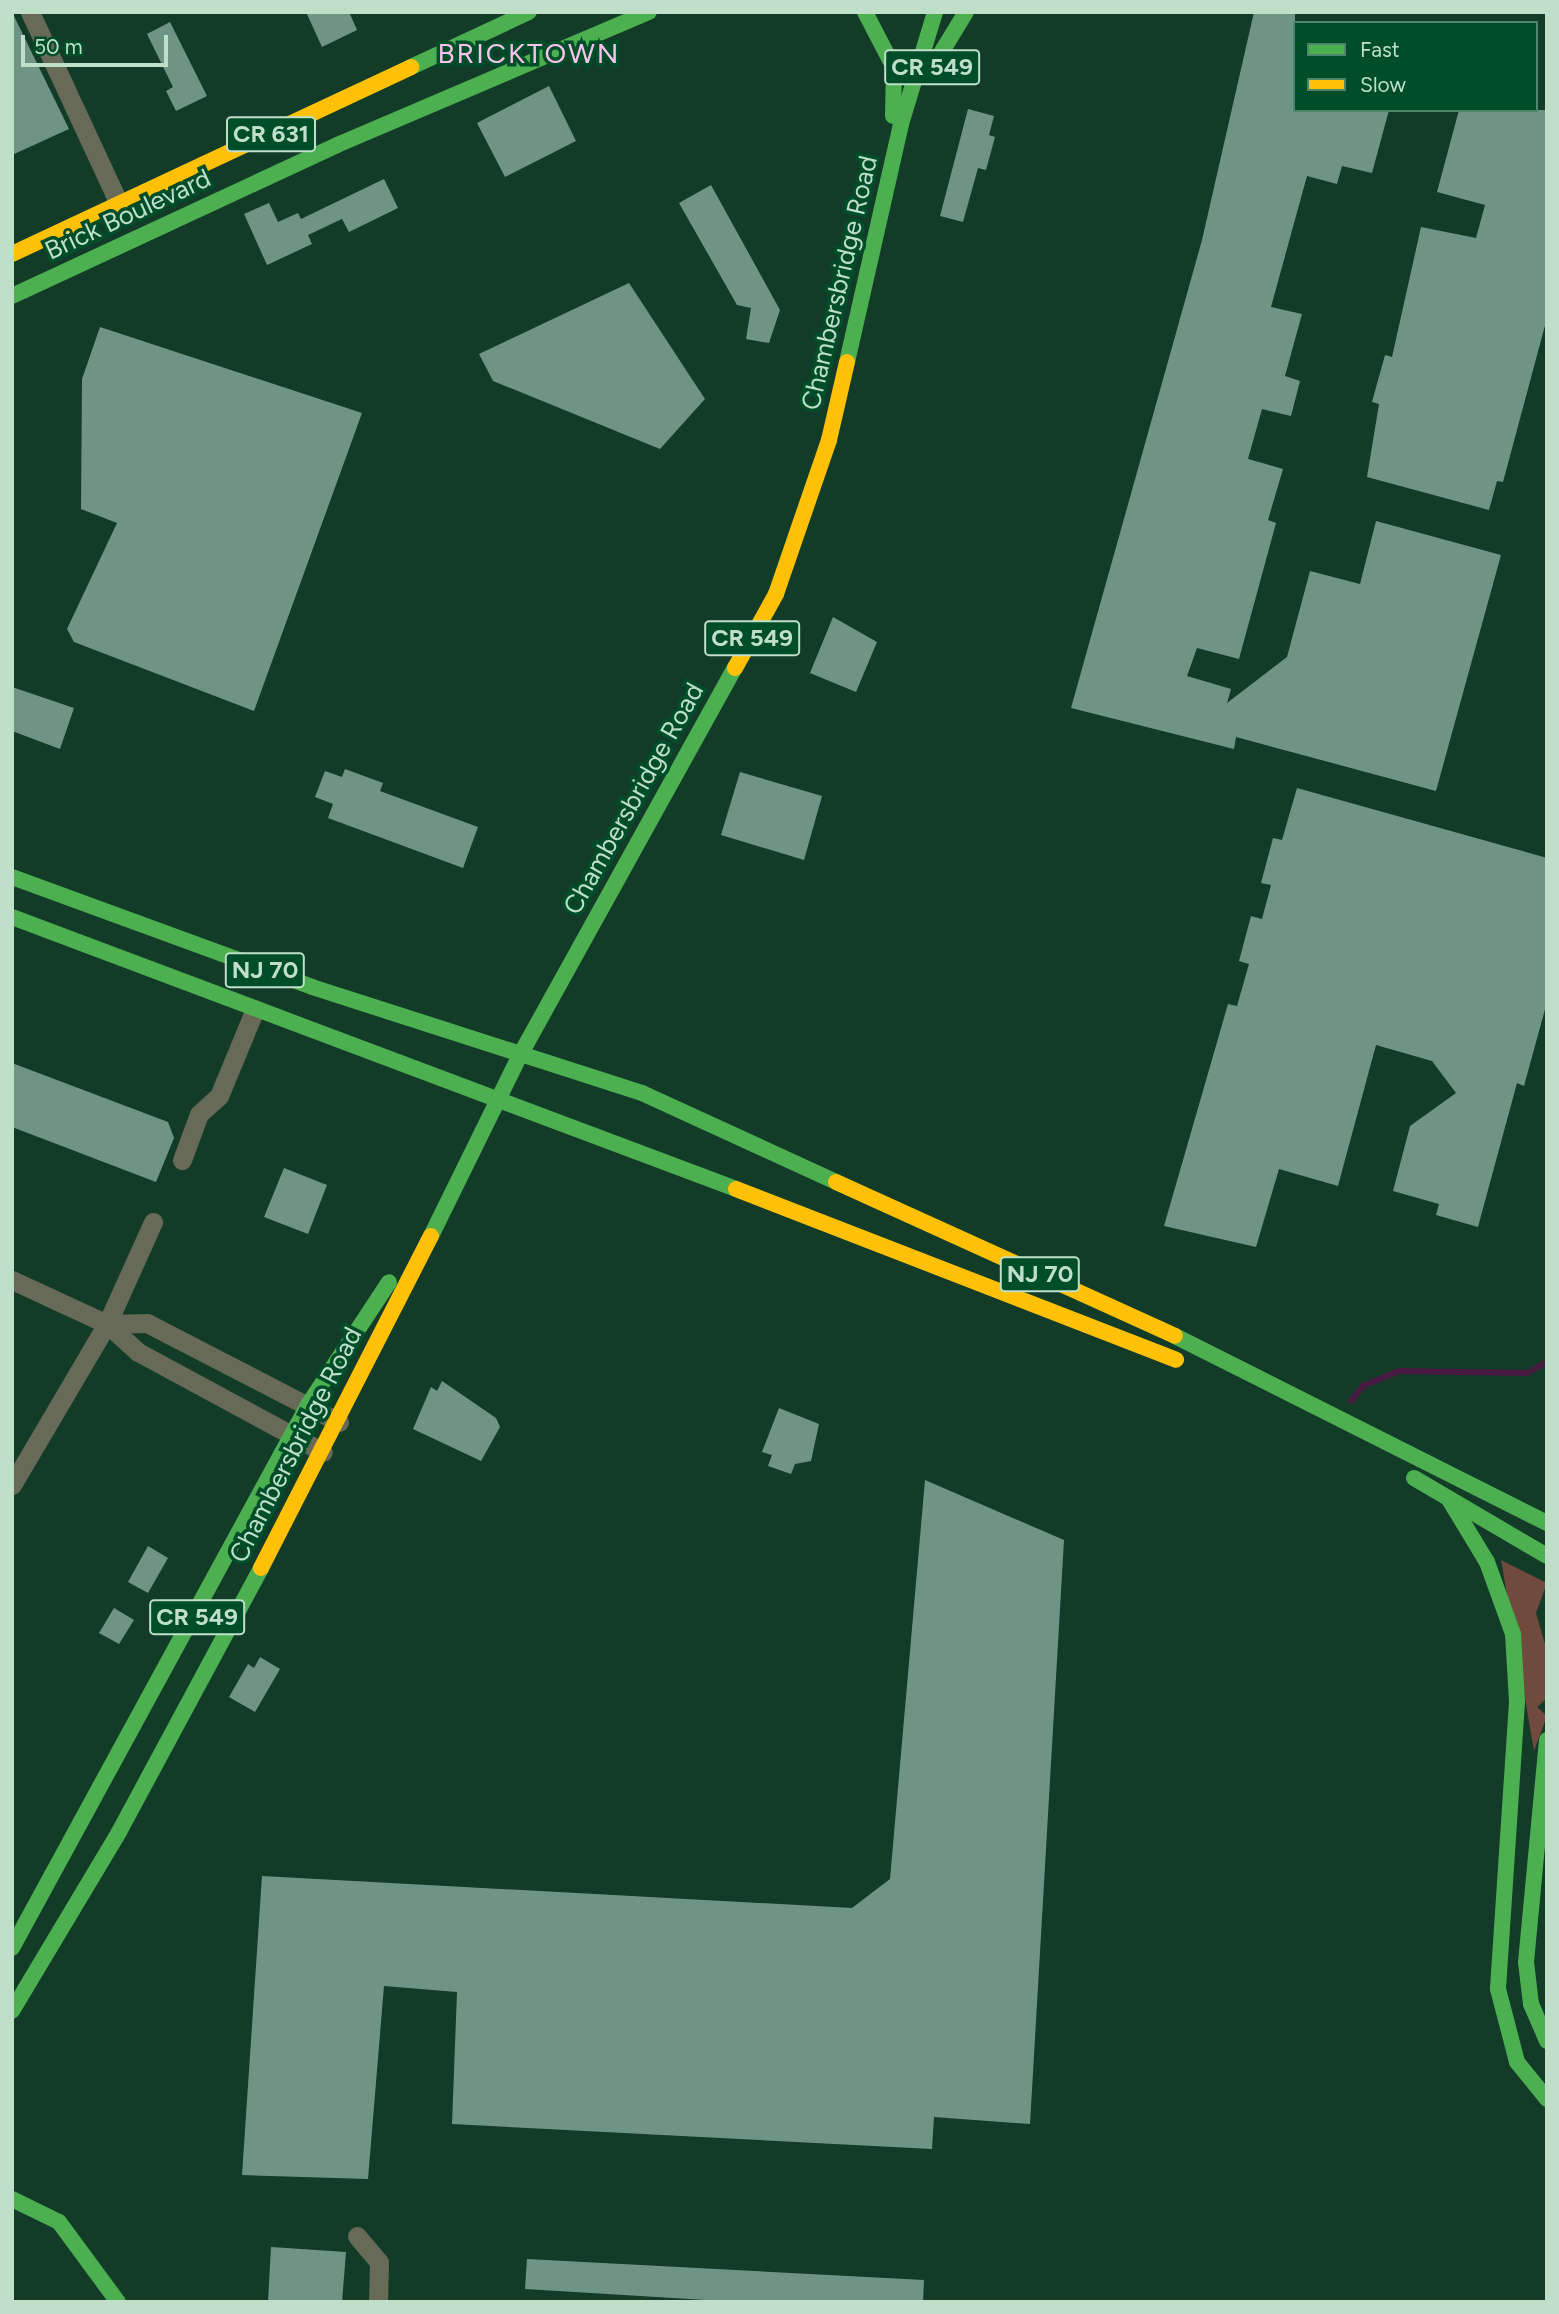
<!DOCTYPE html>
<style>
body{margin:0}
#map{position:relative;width:1559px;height:2314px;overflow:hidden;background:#123c28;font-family:Figtree,sans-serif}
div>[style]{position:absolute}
.green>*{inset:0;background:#704a3c}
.stream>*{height:6px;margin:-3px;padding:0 3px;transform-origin:3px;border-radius:3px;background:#481941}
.building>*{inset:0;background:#6e9486}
.street>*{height:19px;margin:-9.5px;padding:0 9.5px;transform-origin:9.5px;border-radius:9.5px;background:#686a58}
.fast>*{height:16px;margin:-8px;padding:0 8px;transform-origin:8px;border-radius:8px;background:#4caf50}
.slow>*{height:16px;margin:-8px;padding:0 8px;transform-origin:8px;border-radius:8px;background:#ffc107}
span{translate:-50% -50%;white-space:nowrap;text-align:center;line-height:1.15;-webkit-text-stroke:7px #004d29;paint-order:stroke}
.shield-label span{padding:2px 5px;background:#004d29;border:2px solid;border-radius:5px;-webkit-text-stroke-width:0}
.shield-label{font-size:24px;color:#bfdfc9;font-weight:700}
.street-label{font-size:26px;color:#bfdfc9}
.neighbourhood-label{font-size:28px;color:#f9c3ec;letter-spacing:2px}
.frame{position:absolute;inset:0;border:14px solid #bfdfc9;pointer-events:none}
.legend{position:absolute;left:1293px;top:21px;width:245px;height:91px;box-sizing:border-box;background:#004d29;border:2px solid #4c8769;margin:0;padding:9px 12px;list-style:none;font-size:21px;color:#bfdfc9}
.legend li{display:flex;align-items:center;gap:14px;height:35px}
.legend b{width:35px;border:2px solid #4c8769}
.scale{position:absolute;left:21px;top:35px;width:147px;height:32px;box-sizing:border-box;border:4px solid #bfdfc9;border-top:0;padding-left:9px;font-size:21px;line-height:24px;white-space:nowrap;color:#bfdfc9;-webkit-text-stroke:5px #004d29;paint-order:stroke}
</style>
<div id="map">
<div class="green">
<i style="clip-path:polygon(1501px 1560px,1547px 1583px,1536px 1613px,1547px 1651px,1547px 1698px,1537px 1707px,1547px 1716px,1534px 1751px)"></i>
</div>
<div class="stream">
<i style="left:1351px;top:1401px;width:19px;rotate:-51deg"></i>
<i style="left:1363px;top:1386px;width:38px;rotate:-23deg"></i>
<i style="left:1398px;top:1371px;width:129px;rotate:0.9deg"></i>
<i style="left:1527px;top:1373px;width:23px;rotate:-29deg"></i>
</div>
<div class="building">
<i style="clip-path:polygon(12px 12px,69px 129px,12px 155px)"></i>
<i style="clip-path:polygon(306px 12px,349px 12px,357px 30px,322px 47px)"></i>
<i style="clip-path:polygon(1254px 12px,1295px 12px,1295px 110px,1389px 110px,1372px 173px,1342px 166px,1337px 184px,1307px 176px,1271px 307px,1302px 314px,1285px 376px,1300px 381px,1291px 416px,1262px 409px,1248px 459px,1283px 469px,1268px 520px,1276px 523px,1239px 659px,1197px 648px,1187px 676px,1231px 689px,1227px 703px,1287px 657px,1310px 571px,1360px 584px,1376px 521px,1501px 555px,1436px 791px,1236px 737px,1234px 749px,1071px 708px,1202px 240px)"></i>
<i style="clip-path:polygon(170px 22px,207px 96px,176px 111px,166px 91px,173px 87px,147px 34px)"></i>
<i style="clip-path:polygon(549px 86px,576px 141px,505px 177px,477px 123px)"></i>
<i style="clip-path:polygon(968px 109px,994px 116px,989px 135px,995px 137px,986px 170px,978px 168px,963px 222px,940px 216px)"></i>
<i style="clip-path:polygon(1459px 110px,1547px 110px,1547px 318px,1503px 482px,1497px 481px,1489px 510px,1367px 477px,1379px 404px,1372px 402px,1385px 355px,1392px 357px,1421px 227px,1476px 238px,1485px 205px,1437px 192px)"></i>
<i style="clip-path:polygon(384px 179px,398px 208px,349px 232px,342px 219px,308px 235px,312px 244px,267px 265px,244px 214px,269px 203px,278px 222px,298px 213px,301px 219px)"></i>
<i style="clip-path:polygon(711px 185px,780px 310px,769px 343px,746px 339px,751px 308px,737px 305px,679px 203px)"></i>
<i style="clip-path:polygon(629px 283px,705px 399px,660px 449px,493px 381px,479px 354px)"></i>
<i style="clip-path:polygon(100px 327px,362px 413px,254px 711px,74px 642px,67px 629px,117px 523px,81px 509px,82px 379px)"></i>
<i style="clip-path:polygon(833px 617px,877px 642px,856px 692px,810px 673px)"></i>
<i style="clip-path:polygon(12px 687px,74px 708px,60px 749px,12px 731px)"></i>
<i style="clip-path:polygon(345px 769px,383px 783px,380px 791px,478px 827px,463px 868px,328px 818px,333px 804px,315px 797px,325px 771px,342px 777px)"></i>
<i style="clip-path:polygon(740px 772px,822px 796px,804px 860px,721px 835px)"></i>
<i style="clip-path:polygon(1297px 788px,1547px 858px,1547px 1002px,1524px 1086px,1517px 1083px,1478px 1227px,1436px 1215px,1439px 1204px,1393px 1191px,1410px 1126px,1456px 1093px,1432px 1061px,1376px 1045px,1338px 1186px,1279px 1169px,1256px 1247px,1164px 1226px,1228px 1004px,1237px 1006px,1249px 964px,1239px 961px,1251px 916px,1262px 919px,1271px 885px,1261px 883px,1273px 838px,1282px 840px)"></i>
<i style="clip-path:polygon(12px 1063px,168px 1122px,174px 1138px,156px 1182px,12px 1127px)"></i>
<i style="clip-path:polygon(284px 1168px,327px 1185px,308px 1234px,264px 1217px)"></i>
<i style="clip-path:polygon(442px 1381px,496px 1418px,500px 1427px,481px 1461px,413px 1429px,431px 1387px,437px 1391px)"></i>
<i style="clip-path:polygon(779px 1408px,819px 1424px,811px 1461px,795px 1464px,791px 1474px,768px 1466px,772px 1455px,762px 1452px)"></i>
<i style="clip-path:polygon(925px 1480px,1064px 1540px,1030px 2124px,934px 2117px,932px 2149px,452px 2124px,457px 1992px,384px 1986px,368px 2179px,242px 2175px,262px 1876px,852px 1908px,890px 1879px)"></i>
<i style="clip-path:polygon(148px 1546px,168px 1558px,148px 1593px,128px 1582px)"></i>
<i style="clip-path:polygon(114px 1608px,134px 1620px,119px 1644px,99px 1633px)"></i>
<i style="clip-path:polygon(260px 1657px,280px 1669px,255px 1712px,229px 1697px,248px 1664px,254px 1668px)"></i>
<i style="clip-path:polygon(271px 2247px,346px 2252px,342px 2302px,268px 2302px)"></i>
<i style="clip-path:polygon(527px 2259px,924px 2280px,923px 2302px,739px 2302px,525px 2289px)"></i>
</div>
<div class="street">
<i style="left:30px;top:12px;width:212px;rotate:65.1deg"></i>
<i style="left:182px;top:1160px;width:49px;rotate:-69.7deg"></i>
<i style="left:199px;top:1114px;width:27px;rotate:-42deg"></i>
<i style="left:219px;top:1096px;width:94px;rotate:-67.5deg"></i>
<i style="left:12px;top:1280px;width:105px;rotate:24.9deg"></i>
<i style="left:107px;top:1324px;width:42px;rotate:42.1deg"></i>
<i style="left:138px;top:1352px;width:210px;rotate:28.4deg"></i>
<i style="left:107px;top:1324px;width:40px;rotate:-1.4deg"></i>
<i style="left:147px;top:1323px;width:216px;rotate:27.3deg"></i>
<i style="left:12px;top:1485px;width:187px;rotate:-59.5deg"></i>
<i style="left:107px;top:1324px;width:112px;rotate:-65.7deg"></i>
<i style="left:357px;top:2236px;width:34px;rotate:50deg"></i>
<i style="left:379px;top:2262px;width:40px;rotate:91.4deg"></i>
</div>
<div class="fast">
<i style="left:865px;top:12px;width:63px;rotate:62.6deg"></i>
<i style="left:894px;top:68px;width:48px;rotate:91.2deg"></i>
<i style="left:411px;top:67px;width:130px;rotate:-25deg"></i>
<i style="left:930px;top:71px;width:69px;rotate:-58.6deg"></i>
<i style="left:12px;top:296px;width:358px;rotate:-24.9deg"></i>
<i style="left:337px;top:145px;width:339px;rotate:-23.1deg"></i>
<i style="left:847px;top:362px;width:244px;rotate:-77.2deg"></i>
<i style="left:901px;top:124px;width:117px;rotate:-73.1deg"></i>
<i style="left:12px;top:877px;width:320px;rotate:20.1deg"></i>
<i style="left:312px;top:987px;width:347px;rotate:17.8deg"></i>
<i style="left:642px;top:1093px;width:213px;rotate:24.6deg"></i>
<i style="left:12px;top:917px;width:773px;rotate:20.59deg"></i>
<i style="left:431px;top:1236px;width:199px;rotate:-63.8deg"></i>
<i style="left:519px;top:1057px;width:445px;rotate:-61deg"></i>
<i style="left:1175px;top:1336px;width:416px;rotate:26.7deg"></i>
<i style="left:1414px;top:1478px;width:154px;rotate:30.4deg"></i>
<i style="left:1450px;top:1501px;width:71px;rotate:58.8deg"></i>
<i style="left:1487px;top:1562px;width:77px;rotate:70.1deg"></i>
<i style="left:1513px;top:1634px;width:68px;rotate:86.6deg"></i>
<i style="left:1517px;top:1702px;width:288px;rotate:93.8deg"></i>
<i style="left:1498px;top:1989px;width:75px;rotate:75.4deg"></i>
<i style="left:1517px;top:2062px;width:48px;rotate:51deg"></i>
<i style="left:1547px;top:1740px;width:223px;rotate:95.4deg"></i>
<i style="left:1526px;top:1962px;width:42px;rotate:83.2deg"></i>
<i style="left:1531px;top:2004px;width:40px;rotate:66.6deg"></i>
<i style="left:12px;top:1948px;width:618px;rotate:-61.4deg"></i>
<i style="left:308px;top:1405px;width:147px;rotate:-56.6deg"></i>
<i style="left:12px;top:2011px;width:209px;rotate:-59.1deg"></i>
<i style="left:119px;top:1832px;width:300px;rotate:-61.7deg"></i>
<i style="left:12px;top:2199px;width:52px;rotate:26.1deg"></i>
<i style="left:59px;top:2222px;width:99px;rotate:53.6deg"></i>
</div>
<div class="slow">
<i style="left:12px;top:254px;width:441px;rotate:-25.1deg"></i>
<i style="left:735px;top:668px;width:85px;rotate:-61deg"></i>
<i style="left:776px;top:594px;width:163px;rotate:-71deg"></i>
<i style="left:829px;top:440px;width:80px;rotate:-77deg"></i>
<i style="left:836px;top:1182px;width:372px;rotate:24.4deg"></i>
<i style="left:736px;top:1189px;width:472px;rotate:21.2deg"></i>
<i style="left:261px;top:1568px;width:373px;rotate:-62.9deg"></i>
</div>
<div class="shield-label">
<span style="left:932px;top:67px">CR 549</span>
<span style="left:271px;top:134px">CR 631</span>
<span style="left:752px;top:638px">CR 549</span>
<span style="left:265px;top:970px">NJ 70</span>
<span style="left:1040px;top:1274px">NJ 70</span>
<span style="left:197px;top:1617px">CR 549</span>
</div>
<div class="street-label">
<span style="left:128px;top:215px;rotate:-25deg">Brick Boulevard</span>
<span style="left:840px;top:283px;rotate:-77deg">Chambersbridge Road</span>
<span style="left:634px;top:799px;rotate:-61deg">Chambersbridge Road</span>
<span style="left:296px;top:1445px;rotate:-63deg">Chambersbridge Road</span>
</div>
<div class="neighbourhood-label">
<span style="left:529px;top:53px">BRICKTOWN</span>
</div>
<div class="frame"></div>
<ul class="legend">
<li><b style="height:9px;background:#4caf50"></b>Fast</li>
<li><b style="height:9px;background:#ffc107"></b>Slow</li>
</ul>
<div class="scale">50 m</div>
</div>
